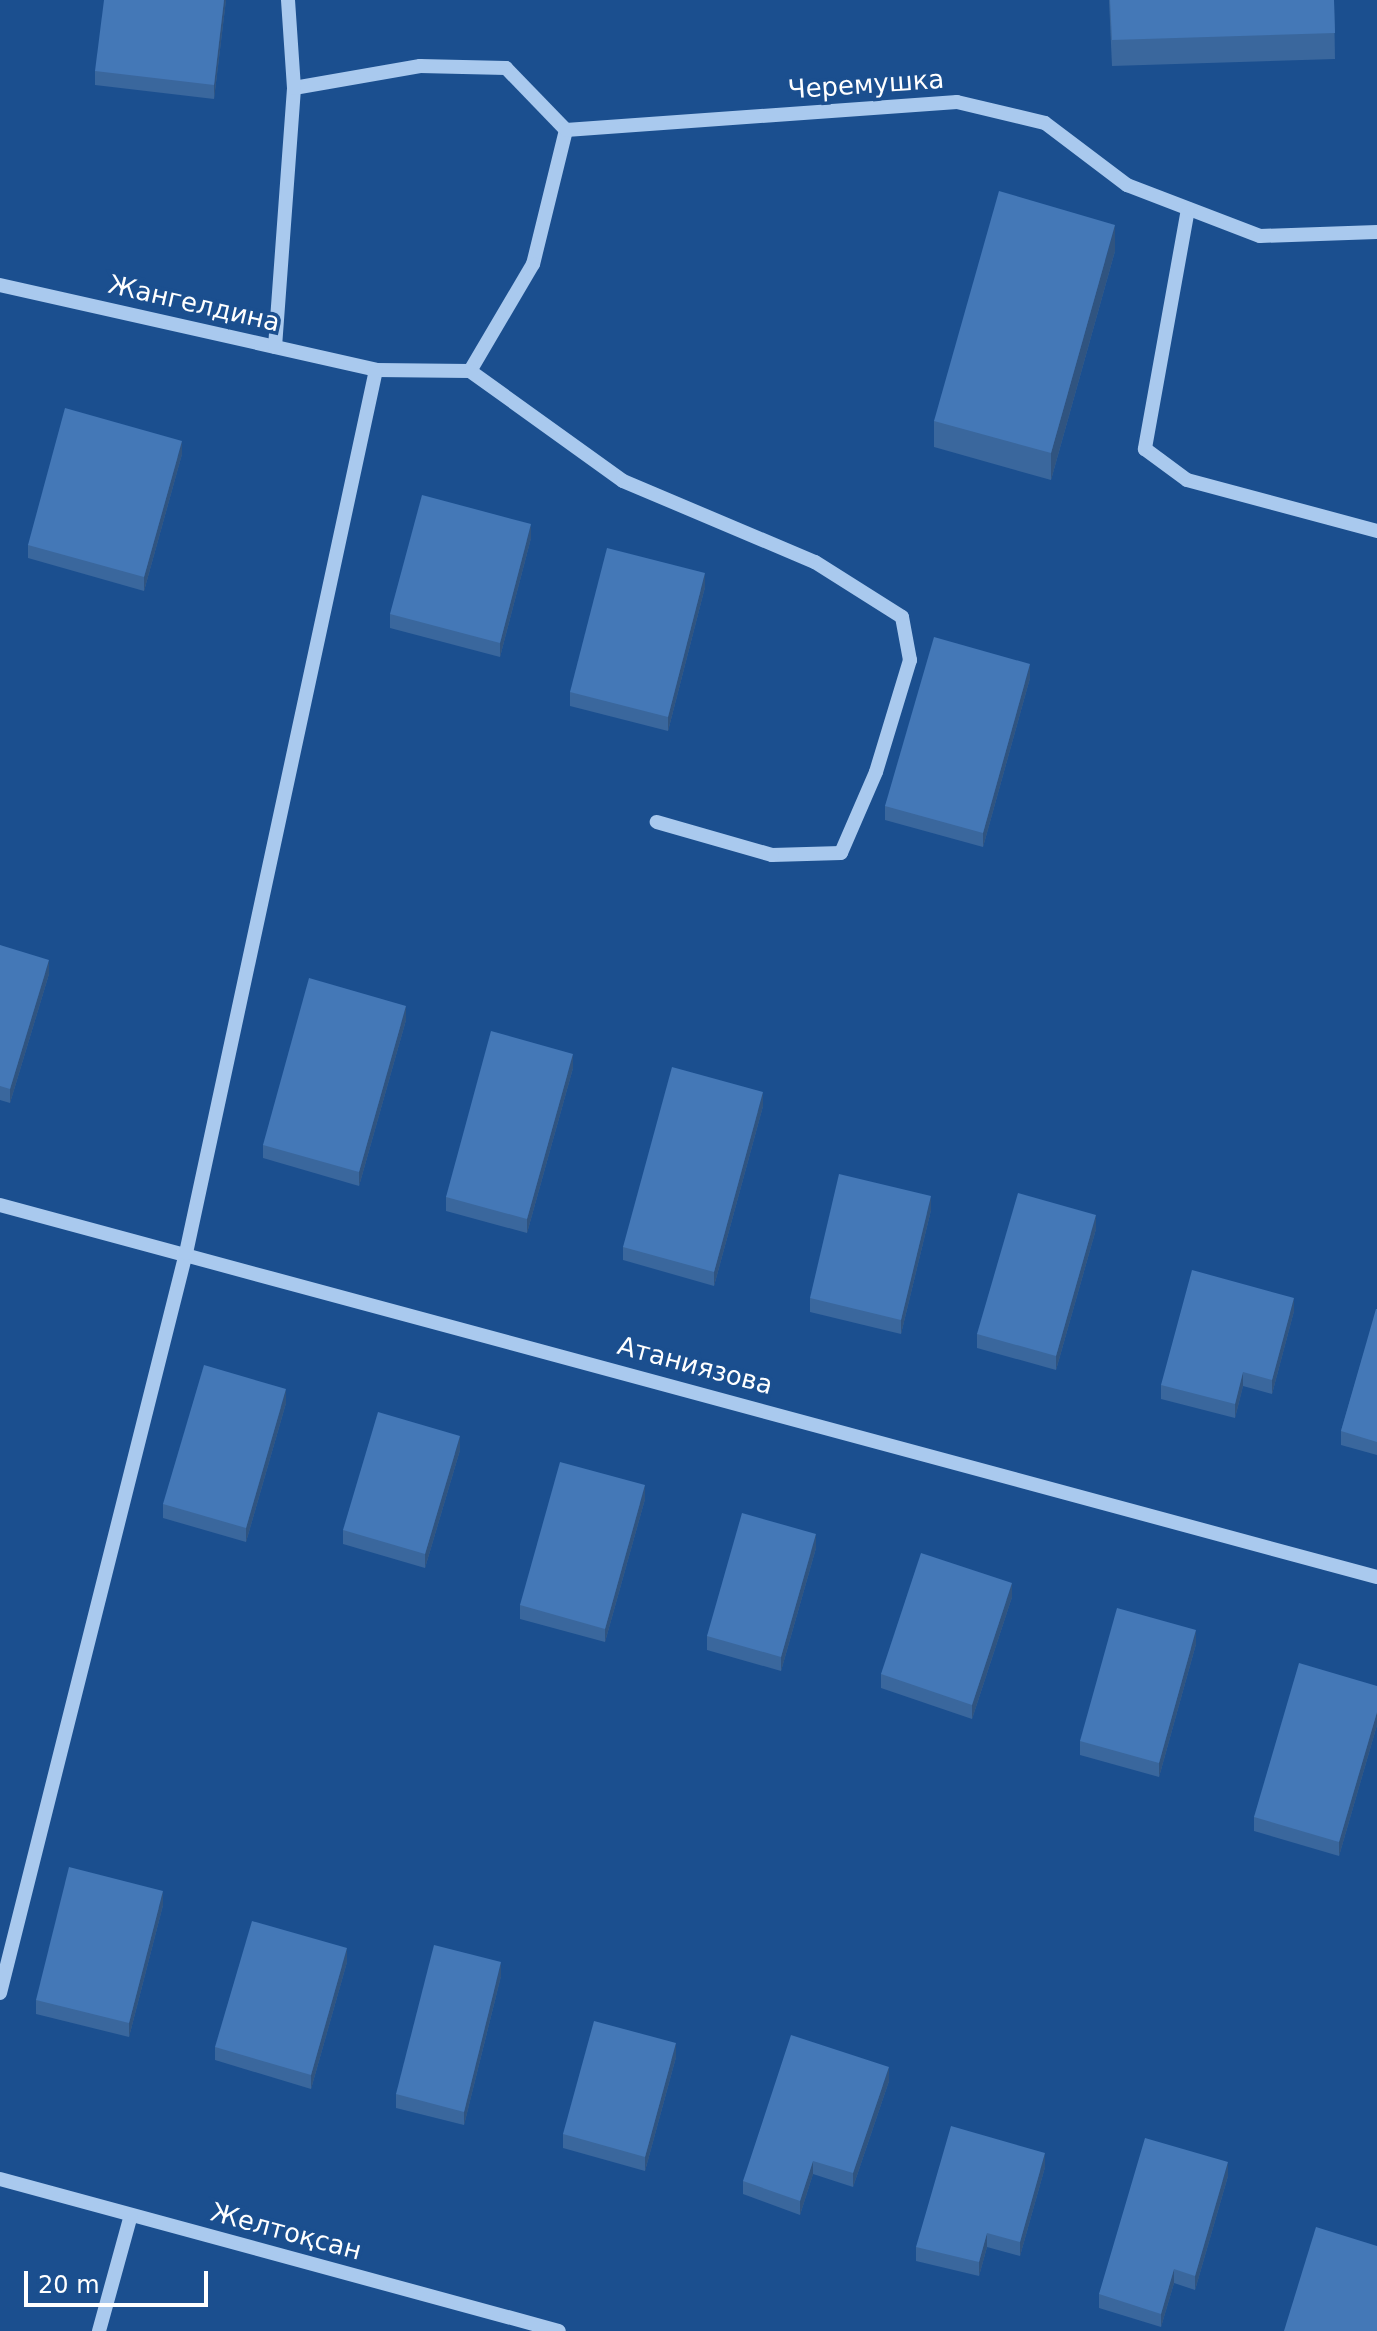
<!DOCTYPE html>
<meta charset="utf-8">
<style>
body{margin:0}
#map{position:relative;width:1377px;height:2331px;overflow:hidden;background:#1b4f8f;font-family:"DejaVu Sans",sans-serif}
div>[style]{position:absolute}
.minor>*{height:14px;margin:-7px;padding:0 7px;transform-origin:7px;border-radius:7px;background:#a9c9ee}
.wall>*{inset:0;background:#3a679d}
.shaded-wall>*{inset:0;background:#305480}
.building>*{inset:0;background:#4478b7}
span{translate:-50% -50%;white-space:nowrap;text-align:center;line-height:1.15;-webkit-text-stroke:7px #1b4f8f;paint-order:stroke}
.street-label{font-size:26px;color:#fff}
.scale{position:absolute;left:24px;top:2271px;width:184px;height:36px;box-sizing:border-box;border:4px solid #fff;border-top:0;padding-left:10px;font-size:24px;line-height:28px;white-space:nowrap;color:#fff;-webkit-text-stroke:6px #1b4f8f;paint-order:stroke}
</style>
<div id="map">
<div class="minor">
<i style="left:294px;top:88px;width:128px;rotate:-9.9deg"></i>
<i style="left:420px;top:66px;width:86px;rotate:1.3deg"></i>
<i style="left:506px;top:68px;width:86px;rotate:45.9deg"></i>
<i style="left:566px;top:130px;width:138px;rotate:103.8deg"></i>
<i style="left:533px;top:264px;width:124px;rotate:120.5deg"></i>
<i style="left:566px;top:130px;width:392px;rotate:-4.1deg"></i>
<i style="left:957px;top:102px;width:90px;rotate:13.4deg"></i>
<i style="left:1045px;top:123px;width:103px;rotate:37.1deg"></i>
<i style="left:1127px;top:185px;width:142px;rotate:21deg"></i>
<i style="left:1260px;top:236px;width:117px;rotate:-2deg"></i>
<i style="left:1188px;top:209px;width:244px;rotate:100.2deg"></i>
<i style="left:1145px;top:449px;width:52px;rotate:36.4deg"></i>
<i style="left:1187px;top:480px;width:197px;rotate:15deg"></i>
<i style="left:0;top:285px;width:385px;rotate:12.7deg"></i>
<i style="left:376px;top:370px;width:94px;rotate:0.6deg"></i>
<i style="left:470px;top:371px;width:188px;rotate:35.7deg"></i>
<i style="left:623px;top:481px;width:208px;rotate:22.9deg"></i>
<i style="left:815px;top:562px;width:103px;rotate:32.3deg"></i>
<i style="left:902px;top:617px;width:44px;rotate:79.5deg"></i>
<i style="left:910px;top:660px;width:117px;rotate:106.9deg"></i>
<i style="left:876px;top:772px;width:88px;rotate:113.4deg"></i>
<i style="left:841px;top:853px;width:69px;rotate:178.3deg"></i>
<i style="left:772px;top:855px;width:120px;rotate:-164deg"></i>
<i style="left:275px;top:347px;width:260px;rotate:-85.8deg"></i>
<i style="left:294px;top:88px;width:88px;rotate:-93.9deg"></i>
<i style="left:0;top:1205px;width:1426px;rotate:15.12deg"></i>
<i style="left:0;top:1993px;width:763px;rotate:-75.89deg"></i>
<i style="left:186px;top:1253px;width:903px;rotate:-77.86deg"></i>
<i style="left:0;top:2179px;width:579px;rotate:15.21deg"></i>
<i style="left:99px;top:2331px;width:120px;rotate:-74.6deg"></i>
</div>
<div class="wall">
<i style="clip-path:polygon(226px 0,214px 99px,95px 85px,95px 71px)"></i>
<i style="clip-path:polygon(1109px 0,1334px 0,1335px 59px,1112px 66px)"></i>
<i style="clip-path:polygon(1115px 251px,1051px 480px,934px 447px,934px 421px)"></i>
<i style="clip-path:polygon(182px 454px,144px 591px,28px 558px,28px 545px)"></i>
<i style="clip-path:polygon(531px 538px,500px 657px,390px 628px,390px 614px)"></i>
<i style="clip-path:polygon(705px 587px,668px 731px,570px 706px,570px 692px)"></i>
<i style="clip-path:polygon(1030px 678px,983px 847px,885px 820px,885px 806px)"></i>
<i style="clip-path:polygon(0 945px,49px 974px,10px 1103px,0 1100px)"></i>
<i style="clip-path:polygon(406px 1020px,359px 1186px,263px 1158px,263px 1145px)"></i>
<i style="clip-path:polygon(573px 1068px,527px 1233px,446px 1211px,446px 1197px)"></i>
<i style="clip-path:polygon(763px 1106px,714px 1286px,623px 1260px,623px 1247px)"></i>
<i style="clip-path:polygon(931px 1210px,901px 1334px,810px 1312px,810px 1298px)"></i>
<i style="clip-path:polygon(1096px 1229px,1056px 1370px,977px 1348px,977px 1334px)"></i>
<i style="clip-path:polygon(1377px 1309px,1377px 1455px,1341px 1445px,1341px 1431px)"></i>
<i style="clip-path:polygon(1294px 1311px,1272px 1394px,1243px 1386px,1235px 1418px,1161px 1399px,1161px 1385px)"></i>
<i style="clip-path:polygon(286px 1403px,246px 1542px,163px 1518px,163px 1504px)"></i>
<i style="clip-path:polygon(460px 1450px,425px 1568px,343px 1544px,343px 1530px)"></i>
<i style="clip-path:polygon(645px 1499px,605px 1642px,520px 1619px,520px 1605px)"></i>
<i style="clip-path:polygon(816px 1548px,781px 1671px,707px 1650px,707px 1636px)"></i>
<i style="clip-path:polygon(1012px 1597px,972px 1719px,881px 1688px,881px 1674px)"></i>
<i style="clip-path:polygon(1196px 1644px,1159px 1777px,1080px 1755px,1080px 1741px)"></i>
<i style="clip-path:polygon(1377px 1686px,1377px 1725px,1339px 1856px,1254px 1831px,1254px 1817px)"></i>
<i style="clip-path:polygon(163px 1905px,129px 2037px,36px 2014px,36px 2000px)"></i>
<i style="clip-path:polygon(347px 1962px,311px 2089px,215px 2060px,215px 2047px)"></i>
<i style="clip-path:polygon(501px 1976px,464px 2125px,396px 2108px,396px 2094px)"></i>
<i style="clip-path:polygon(676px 2057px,645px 2171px,563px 2148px,563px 2134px)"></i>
<i style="clip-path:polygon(889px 2081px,853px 2187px,813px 2174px,800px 2215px,743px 2194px,743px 2181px)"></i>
<i style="clip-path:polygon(1045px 2167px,1020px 2256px,987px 2247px,979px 2276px,916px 2261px,916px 2247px)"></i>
<i style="clip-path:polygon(1228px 2176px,1195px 2290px,1174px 2283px,1161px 2327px,1099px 2308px,1099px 2294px)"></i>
</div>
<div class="shaded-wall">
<i style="clip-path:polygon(224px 0,226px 0,214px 99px,214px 85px)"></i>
<i style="clip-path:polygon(1115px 225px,1115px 251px,1051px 480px,1051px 453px)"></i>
<i style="clip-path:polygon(182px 441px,182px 454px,144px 591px,144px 577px)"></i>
<i style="clip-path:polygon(531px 524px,531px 538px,500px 657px,500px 643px)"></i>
<i style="clip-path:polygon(705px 573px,705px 587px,668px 731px,668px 717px)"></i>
<i style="clip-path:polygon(1030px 664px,1030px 678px,983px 847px,983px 833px)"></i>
<i style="clip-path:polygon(49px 960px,49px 974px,10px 1103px,10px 1089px)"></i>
<i style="clip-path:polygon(406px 1006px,406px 1020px,359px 1186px,359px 1172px)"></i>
<i style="clip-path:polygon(573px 1054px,573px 1068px,527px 1233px,527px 1219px)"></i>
<i style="clip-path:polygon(763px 1092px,763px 1106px,714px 1286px,714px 1272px)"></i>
<i style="clip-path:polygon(931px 1196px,931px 1210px,901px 1334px,901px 1320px)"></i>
<i style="clip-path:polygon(1096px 1215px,1096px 1229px,1056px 1370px,1056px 1356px)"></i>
<i style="clip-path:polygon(1294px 1298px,1294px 1311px,1272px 1394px,1272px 1380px)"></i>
<i style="clip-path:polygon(1243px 1372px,1243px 1386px,1235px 1418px,1235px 1404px)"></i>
<i style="clip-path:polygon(286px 1389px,286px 1403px,246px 1542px,246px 1528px)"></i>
<i style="clip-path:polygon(460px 1436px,460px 1450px,425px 1568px,425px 1554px)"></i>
<i style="clip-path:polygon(645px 1485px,645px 1499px,605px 1642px,605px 1629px)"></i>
<i style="clip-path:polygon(816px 1534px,816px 1548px,781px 1671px,781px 1657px)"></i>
<i style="clip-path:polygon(1012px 1583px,1012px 1597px,972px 1719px,972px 1705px)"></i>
<i style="clip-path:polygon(1196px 1630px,1196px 1644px,1159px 1777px,1159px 1763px)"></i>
<i style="clip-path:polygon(1377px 1712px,1377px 1725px,1339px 1856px,1339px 1842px)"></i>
<i style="clip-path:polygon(163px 1891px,163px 1905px,129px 2037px,129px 2023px)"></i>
<i style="clip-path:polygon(347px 1948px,347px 1962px,311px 2089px,311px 2075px)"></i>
<i style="clip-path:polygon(501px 1962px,501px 1976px,464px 2125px,464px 2112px)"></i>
<i style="clip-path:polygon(676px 2043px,676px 2057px,645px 2171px,645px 2157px)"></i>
<i style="clip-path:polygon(889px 2067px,889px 2081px,853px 2187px,853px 2173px)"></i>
<i style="clip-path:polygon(1045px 2153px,1045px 2167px,1020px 2256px,1020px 2242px)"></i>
<i style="clip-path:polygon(813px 2161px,813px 2174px,800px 2215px,800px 2201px)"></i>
<i style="clip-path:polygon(1228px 2162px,1228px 2176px,1195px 2290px,1195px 2276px)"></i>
<i style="clip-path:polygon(987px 2233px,987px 2247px,979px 2276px,979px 2262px)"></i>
<i style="clip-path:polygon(1174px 2269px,1174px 2283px,1161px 2327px,1161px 2314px)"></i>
</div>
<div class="building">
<i style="clip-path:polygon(104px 0,224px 0,214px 85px,95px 71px)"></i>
<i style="clip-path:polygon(1110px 0,1334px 0,1335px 33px,1112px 40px)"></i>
<i style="clip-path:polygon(999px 191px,1115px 225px,1051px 453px,934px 421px)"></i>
<i style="clip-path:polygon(65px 408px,182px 441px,144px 577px,28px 545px)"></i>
<i style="clip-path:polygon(422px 495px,531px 524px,500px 643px,390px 614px)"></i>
<i style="clip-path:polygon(607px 548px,705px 573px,668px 717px,570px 692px)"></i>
<i style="clip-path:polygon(934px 637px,1030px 664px,983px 833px,885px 806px)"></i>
<i style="clip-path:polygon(0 945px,49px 960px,10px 1089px,0 1086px)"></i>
<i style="clip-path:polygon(309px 978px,406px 1006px,359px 1172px,263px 1145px)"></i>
<i style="clip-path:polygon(491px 1031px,573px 1054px,527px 1219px,446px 1197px)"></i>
<i style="clip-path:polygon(672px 1067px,763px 1092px,714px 1272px,623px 1247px)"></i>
<i style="clip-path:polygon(839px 1174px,931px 1196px,901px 1320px,810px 1298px)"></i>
<i style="clip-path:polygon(1018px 1193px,1096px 1215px,1056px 1356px,977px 1334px)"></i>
<i style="clip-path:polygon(1192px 1270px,1294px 1298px,1272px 1380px,1243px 1372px,1235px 1404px,1161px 1385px)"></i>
<i style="clip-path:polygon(1376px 1309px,1377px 1309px,1377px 1442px,1341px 1431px)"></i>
<i style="clip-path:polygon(204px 1365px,286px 1389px,246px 1528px,163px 1504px)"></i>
<i style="clip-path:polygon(378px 1412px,460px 1436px,425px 1554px,343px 1530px)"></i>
<i style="clip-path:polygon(560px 1462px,645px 1485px,605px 1629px,520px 1605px)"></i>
<i style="clip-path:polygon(742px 1513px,816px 1534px,781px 1657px,707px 1636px)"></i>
<i style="clip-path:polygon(921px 1553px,1012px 1583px,972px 1705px,881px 1674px)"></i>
<i style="clip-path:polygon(1117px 1608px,1196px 1630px,1159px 1763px,1080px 1741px)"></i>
<i style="clip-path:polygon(1299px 1663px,1377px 1686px,1377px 1712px,1339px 1842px,1254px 1817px)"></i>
<i style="clip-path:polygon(69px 1867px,163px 1891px,129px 2023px,36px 2000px)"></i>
<i style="clip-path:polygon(252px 1921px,347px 1948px,311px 2075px,215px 2047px)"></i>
<i style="clip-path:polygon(434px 1945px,501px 1962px,464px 2112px,396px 2094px)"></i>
<i style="clip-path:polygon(594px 2021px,676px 2043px,645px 2157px,563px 2134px)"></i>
<i style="clip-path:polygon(791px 2035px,889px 2067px,853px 2173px,813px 2161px,800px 2201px,743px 2181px)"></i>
<i style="clip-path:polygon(951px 2126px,1045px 2153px,1020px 2242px,987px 2233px,979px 2262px,916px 2247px)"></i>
<i style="clip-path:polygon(1145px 2138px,1228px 2162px,1195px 2276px,1174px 2269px,1161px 2314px,1099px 2294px)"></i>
<i style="clip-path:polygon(1316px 2227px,1377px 2246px,1377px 2331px,1284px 2331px)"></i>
</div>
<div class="street-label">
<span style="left:866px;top:85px;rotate:-4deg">Черемушка</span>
<span style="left:194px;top:304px;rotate:13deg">Жангелдина</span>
<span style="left:695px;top:1366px;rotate:15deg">Атаниязова</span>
<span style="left:286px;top:2232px;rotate:15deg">Желтоқсан</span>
</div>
<div class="scale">20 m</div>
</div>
